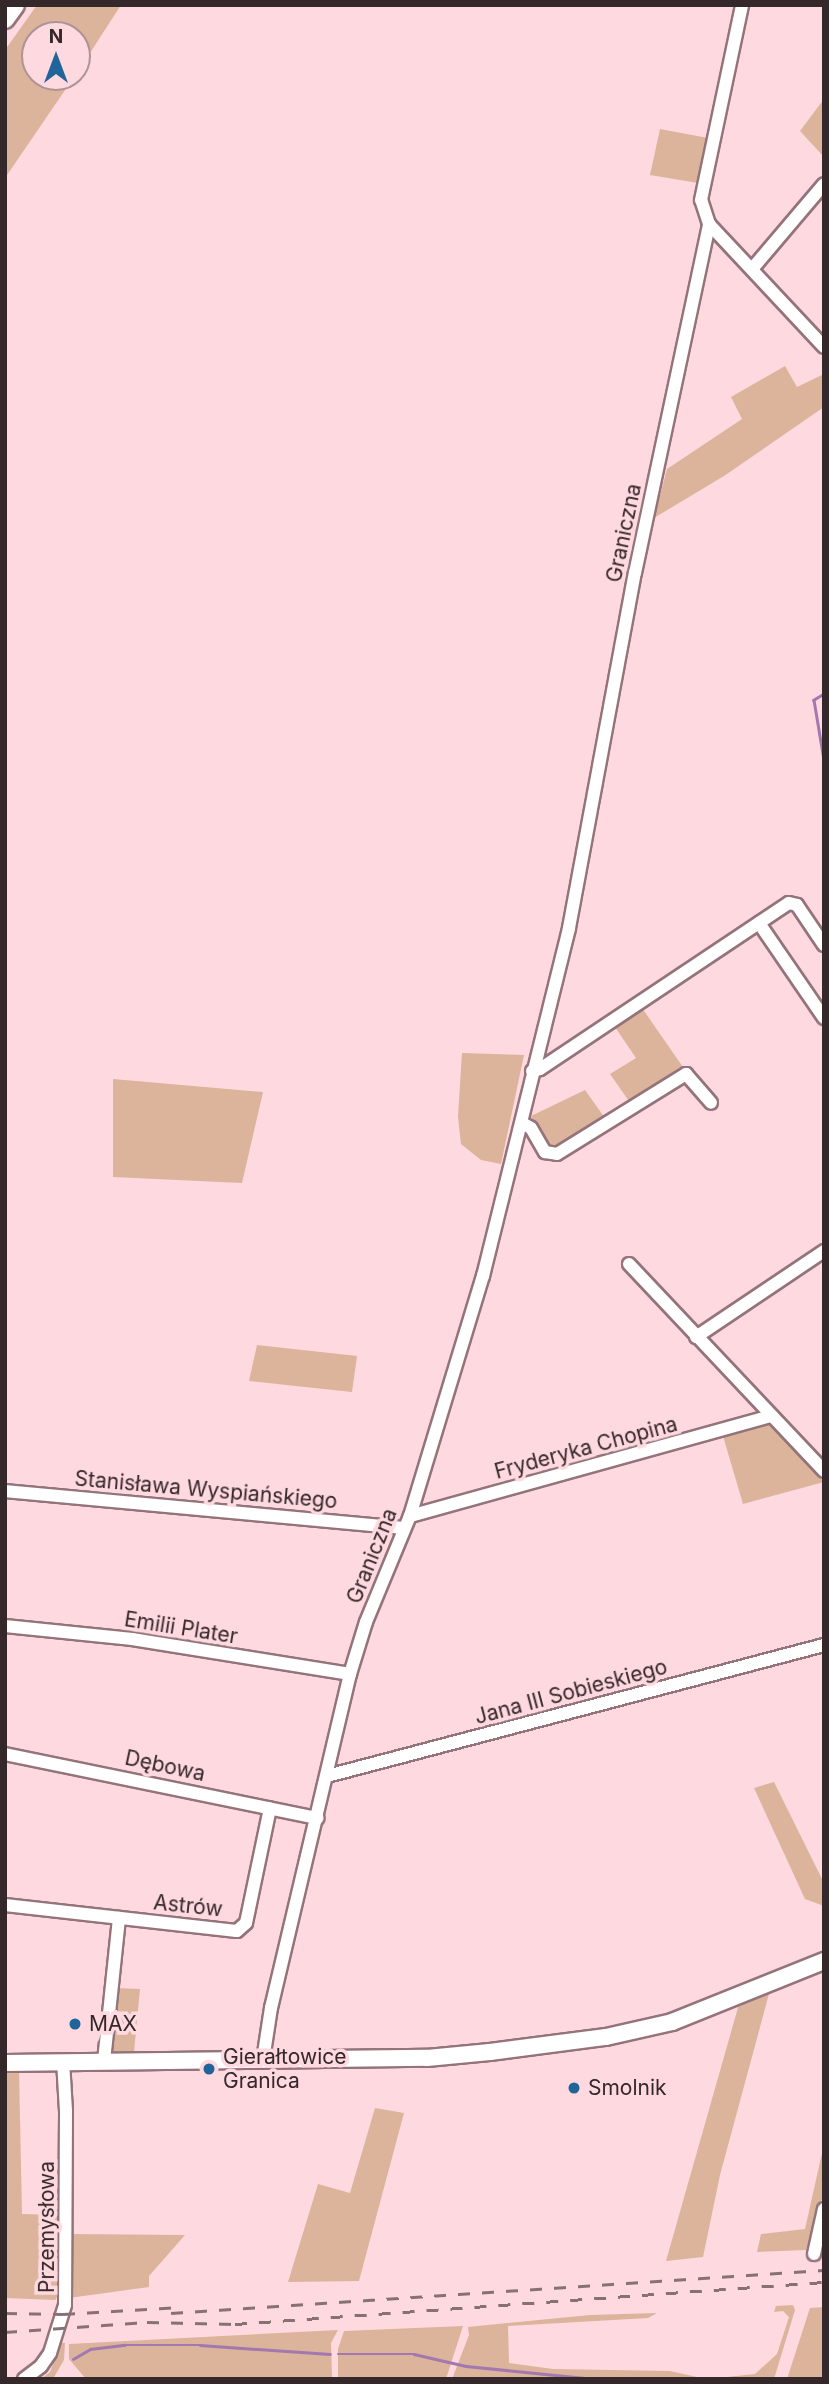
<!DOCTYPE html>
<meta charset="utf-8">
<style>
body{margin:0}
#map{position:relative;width:829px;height:2384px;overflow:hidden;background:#fed9df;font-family:Inter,sans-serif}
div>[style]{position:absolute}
.green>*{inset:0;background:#dbb49b}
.stream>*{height:2.5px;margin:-1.25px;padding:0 1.25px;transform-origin:1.25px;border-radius:1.25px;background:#a278af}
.roads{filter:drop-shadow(2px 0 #94747a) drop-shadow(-2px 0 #94747a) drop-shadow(0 2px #94747a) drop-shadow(0 -2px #94747a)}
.minor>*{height:12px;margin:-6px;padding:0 6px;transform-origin:6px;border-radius:6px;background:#fff}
.major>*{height:16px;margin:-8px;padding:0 8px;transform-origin:8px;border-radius:8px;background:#fff}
.highway>*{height:18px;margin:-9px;padding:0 9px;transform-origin:9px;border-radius:9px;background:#fff}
.rail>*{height:2.5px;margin-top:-1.25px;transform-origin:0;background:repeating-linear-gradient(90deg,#887174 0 12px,transparent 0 24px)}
.dots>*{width:19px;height:19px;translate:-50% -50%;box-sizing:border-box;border:4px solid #fed9df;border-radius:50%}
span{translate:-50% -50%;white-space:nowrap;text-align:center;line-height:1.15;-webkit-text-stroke:7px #fed9df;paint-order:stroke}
.street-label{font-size:21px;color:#35282a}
.poi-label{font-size:21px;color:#35282a}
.left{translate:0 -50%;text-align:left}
.frame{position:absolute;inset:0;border:7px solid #35282a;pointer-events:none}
.north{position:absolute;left:21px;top:21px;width:70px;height:70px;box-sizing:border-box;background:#fed9df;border:2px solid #ae9297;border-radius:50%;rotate:0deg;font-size:19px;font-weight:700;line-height:28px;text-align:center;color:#35282a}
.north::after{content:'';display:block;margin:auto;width:24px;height:32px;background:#206499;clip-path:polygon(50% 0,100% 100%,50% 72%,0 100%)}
</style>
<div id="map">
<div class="green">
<i style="clip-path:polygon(37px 5px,121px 5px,77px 73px,77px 35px,35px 35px,35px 77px,74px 77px,5px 178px,5px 50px)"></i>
<i style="clip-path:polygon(824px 99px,824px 157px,800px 131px)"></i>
<i style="clip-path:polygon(660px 129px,708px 138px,698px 183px,650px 175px)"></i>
<i style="clip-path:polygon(785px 366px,797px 387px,824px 374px,824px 407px,724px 476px,654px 518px,667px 469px,742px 419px,731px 397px)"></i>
<i style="clip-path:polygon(642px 1008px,685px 1070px,631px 1104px,610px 1074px,636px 1058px,615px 1027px)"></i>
<i style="clip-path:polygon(462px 1053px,524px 1055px,501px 1164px,481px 1160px,461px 1144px,458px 1117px)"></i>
<i style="clip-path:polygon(113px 1079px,263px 1092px,242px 1183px,113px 1177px)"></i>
<i style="clip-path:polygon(585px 1090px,607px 1121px,565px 1148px,548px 1149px,531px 1116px)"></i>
<i style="clip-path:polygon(257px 1345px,357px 1356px,352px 1392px,249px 1381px)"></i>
<i style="clip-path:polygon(772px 1422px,824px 1482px,743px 1504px,723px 1436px)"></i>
<i style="clip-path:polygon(774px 1782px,824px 1883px,824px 1906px,805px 1899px,754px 1788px)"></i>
<i style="clip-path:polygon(114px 1988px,140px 1989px,134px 2052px,110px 2052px)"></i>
<i style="clip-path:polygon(769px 1994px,720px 2175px,703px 2257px,666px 2261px,739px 2004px)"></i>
<i style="clip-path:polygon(5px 2070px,19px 2070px,22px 2214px,60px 2215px,62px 2291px,55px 2300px,5px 2298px)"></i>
<i style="clip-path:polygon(375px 2108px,404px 2113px,359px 2281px,288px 2282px,318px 2184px,350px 2193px)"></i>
<i style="clip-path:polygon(824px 2144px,824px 2192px,806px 2250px,757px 2252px,761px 2234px,805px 2229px)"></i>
<i style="clip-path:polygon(72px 2234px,185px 2235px,149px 2276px,149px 2287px,69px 2298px)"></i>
<i style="clip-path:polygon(793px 2305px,795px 2310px,774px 2379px,708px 2379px,755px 2374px,777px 2354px,789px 2317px,783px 2311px,774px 2312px,776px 2306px)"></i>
<i style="clip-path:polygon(824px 2307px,824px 2379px,787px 2379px,810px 2308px)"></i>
<i style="clip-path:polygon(657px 2313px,648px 2318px,508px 2326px,509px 2363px,553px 2369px,670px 2371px,706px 2379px,452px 2379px,469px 2335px,468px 2327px,590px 2315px)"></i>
<i style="clip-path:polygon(463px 2326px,446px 2379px,338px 2379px,338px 2349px,344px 2331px)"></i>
<i style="clip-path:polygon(338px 2330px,331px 2343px,332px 2379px,86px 2379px,69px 2359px,69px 2344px)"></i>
<i style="clip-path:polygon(61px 2343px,65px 2343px,64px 2360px,53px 2379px,41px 2379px,50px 2372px)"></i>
</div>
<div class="stream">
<i style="left:824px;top:694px;width:12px;rotate:149deg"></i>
<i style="left:814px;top:700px;width:61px;rotate:80.5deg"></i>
<i style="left:338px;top:2354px;width:76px"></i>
<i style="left:414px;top:2354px;width:53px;rotate:13deg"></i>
<i style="left:466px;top:2366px;width:132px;rotate:5.7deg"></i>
<i style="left:73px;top:2359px;width:20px;rotate:-30deg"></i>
<i style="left:90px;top:2349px;width:35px;rotate:-7deg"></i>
<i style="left:125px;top:2345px;width:75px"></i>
<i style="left:200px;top:2345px;width:130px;rotate:4deg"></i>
</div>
<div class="roads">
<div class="minor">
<i style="left:709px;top:224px;width:168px;rotate:46.9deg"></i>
<i style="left:752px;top:269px;width:111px;rotate:-49.7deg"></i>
<i style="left:759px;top:923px;width:115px;rotate:55.6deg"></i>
<i style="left:532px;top:1071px;width:8px;rotate:-14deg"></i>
<i style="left:540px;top:1069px;width:299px;rotate:-33.7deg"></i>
<i style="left:789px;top:903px;width:8px;rotate:14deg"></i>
<i style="left:797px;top:905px;width:48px;rotate:56deg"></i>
<i style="left:522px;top:1123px;width:10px;rotate:29deg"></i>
<i style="left:531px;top:1128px;width:28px;rotate:60deg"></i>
<i style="left:545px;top:1152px;width:12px;rotate:9deg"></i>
<i style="left:557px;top:1154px;width:152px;rotate:-31.8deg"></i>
<i style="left:686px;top:1074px;width:38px;rotate:49deg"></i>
<i style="left:629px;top:1264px;width:284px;rotate:46.7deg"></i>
<i style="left:696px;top:1337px;width:154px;rotate:-33.9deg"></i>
<i style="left:5px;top:1491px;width:400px;rotate:5.3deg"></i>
<i style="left:410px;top:1516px;width:375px;rotate:-15.5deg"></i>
<i style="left:5px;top:1626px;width:128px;rotate:5.8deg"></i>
<i style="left:132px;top:1639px;width:221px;rotate:9.1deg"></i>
<i style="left:5px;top:1754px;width:319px;rotate:11.6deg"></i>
<i style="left:327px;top:1776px;width:514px;rotate:-14.77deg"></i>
<i style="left:5px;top:1905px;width:233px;rotate:6.4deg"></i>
<i style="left:237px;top:1931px;width:12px;rotate:-42deg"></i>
<i style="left:246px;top:1923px;width:117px;rotate:-78.2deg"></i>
<i style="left:263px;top:2060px;width:53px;rotate:-81.3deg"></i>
<i style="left:271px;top:2008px;width:343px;rotate:-76.7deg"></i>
<i style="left:350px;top:1674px;width:54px;rotate:-72.9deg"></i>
<i style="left:366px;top:1622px;width:115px;rotate:-67.5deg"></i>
<i style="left:410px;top:1516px;width:251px;rotate:-73.1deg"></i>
<i style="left:483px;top:1276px;width:358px;rotate:-76.1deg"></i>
<i style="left:569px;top:928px;width:361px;rotate:-79.5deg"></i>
<i style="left:635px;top:573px;width:357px;rotate:-78deg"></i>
<i style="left:709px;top:224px;width:25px;rotate:-108deg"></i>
<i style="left:701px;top:200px;width:199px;rotate:-78.1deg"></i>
<i style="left:104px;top:2061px;width:144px;rotate:-84deg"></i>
<i style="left:814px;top:2254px;width:46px;rotate:-77.5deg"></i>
<i style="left:24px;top:2379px;width:21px;rotate:-37deg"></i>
<i style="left:41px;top:2366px;width:16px;rotate:-55deg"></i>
<i style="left:50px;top:2353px;width:50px;rotate:-72.6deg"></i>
<i style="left:65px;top:2305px;width:194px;rotate:-89.7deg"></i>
<i style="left:66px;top:2111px;width:50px;rotate:-93.4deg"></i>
</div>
<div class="major">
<i style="left:5px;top:2063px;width:422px;rotate:-0.7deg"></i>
<i style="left:427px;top:2058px;width:63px;rotate:-5.4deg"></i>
<i style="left:490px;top:2052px;width:117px;rotate:-7.4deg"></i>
<i style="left:606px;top:2037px;width:68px;rotate:-12.8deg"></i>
<i style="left:672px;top:2022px;width:164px;rotate:-21.9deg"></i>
</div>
<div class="highway">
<i style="left:5px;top:19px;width:17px;rotate:-54deg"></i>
</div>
</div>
<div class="rail">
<i style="left:5px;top:2313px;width:58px;rotate:1deg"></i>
<i style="left:63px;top:2314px;width:118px;rotate:-3.4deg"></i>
<i style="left:171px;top:2313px;width:654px;rotate:-3.77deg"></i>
<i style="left:5px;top:2332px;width:142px;rotate:-4deg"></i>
<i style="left:147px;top:2322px;width:88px;rotate:1.3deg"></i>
<i style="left:235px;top:2324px;width:590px;rotate:-4.08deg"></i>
</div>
<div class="dots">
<i style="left:75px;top:2024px;background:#206499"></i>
<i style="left:209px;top:2069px;background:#206499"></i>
<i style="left:574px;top:2088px;background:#206499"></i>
</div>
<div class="street-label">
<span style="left:624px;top:533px;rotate:-78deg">Graniczna</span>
<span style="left:586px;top:1448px;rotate:-15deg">Fryderyka Chopina</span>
<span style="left:206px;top:1490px;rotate:5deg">Stanisława Wyspiańskiego</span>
<span style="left:372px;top:1556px;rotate:-68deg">Graniczna</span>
<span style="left:181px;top:1628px;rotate:9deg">Emilii Plater</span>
<span style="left:571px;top:1692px;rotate:-15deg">Jana III Sobieskiego</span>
<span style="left:165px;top:1766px;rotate:12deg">Dębowa</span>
<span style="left:188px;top:1906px;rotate:6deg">Astrów</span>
<span style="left:47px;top:2227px;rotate:-90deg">Przemysłowa</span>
</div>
<div class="poi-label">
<span class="left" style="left:89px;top:2024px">MAX</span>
<span class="left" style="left:223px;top:2069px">Gierałtowice<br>Granica</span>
<span class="left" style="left:588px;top:2088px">Smolnik</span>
</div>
<div class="frame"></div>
<div class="north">N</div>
</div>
